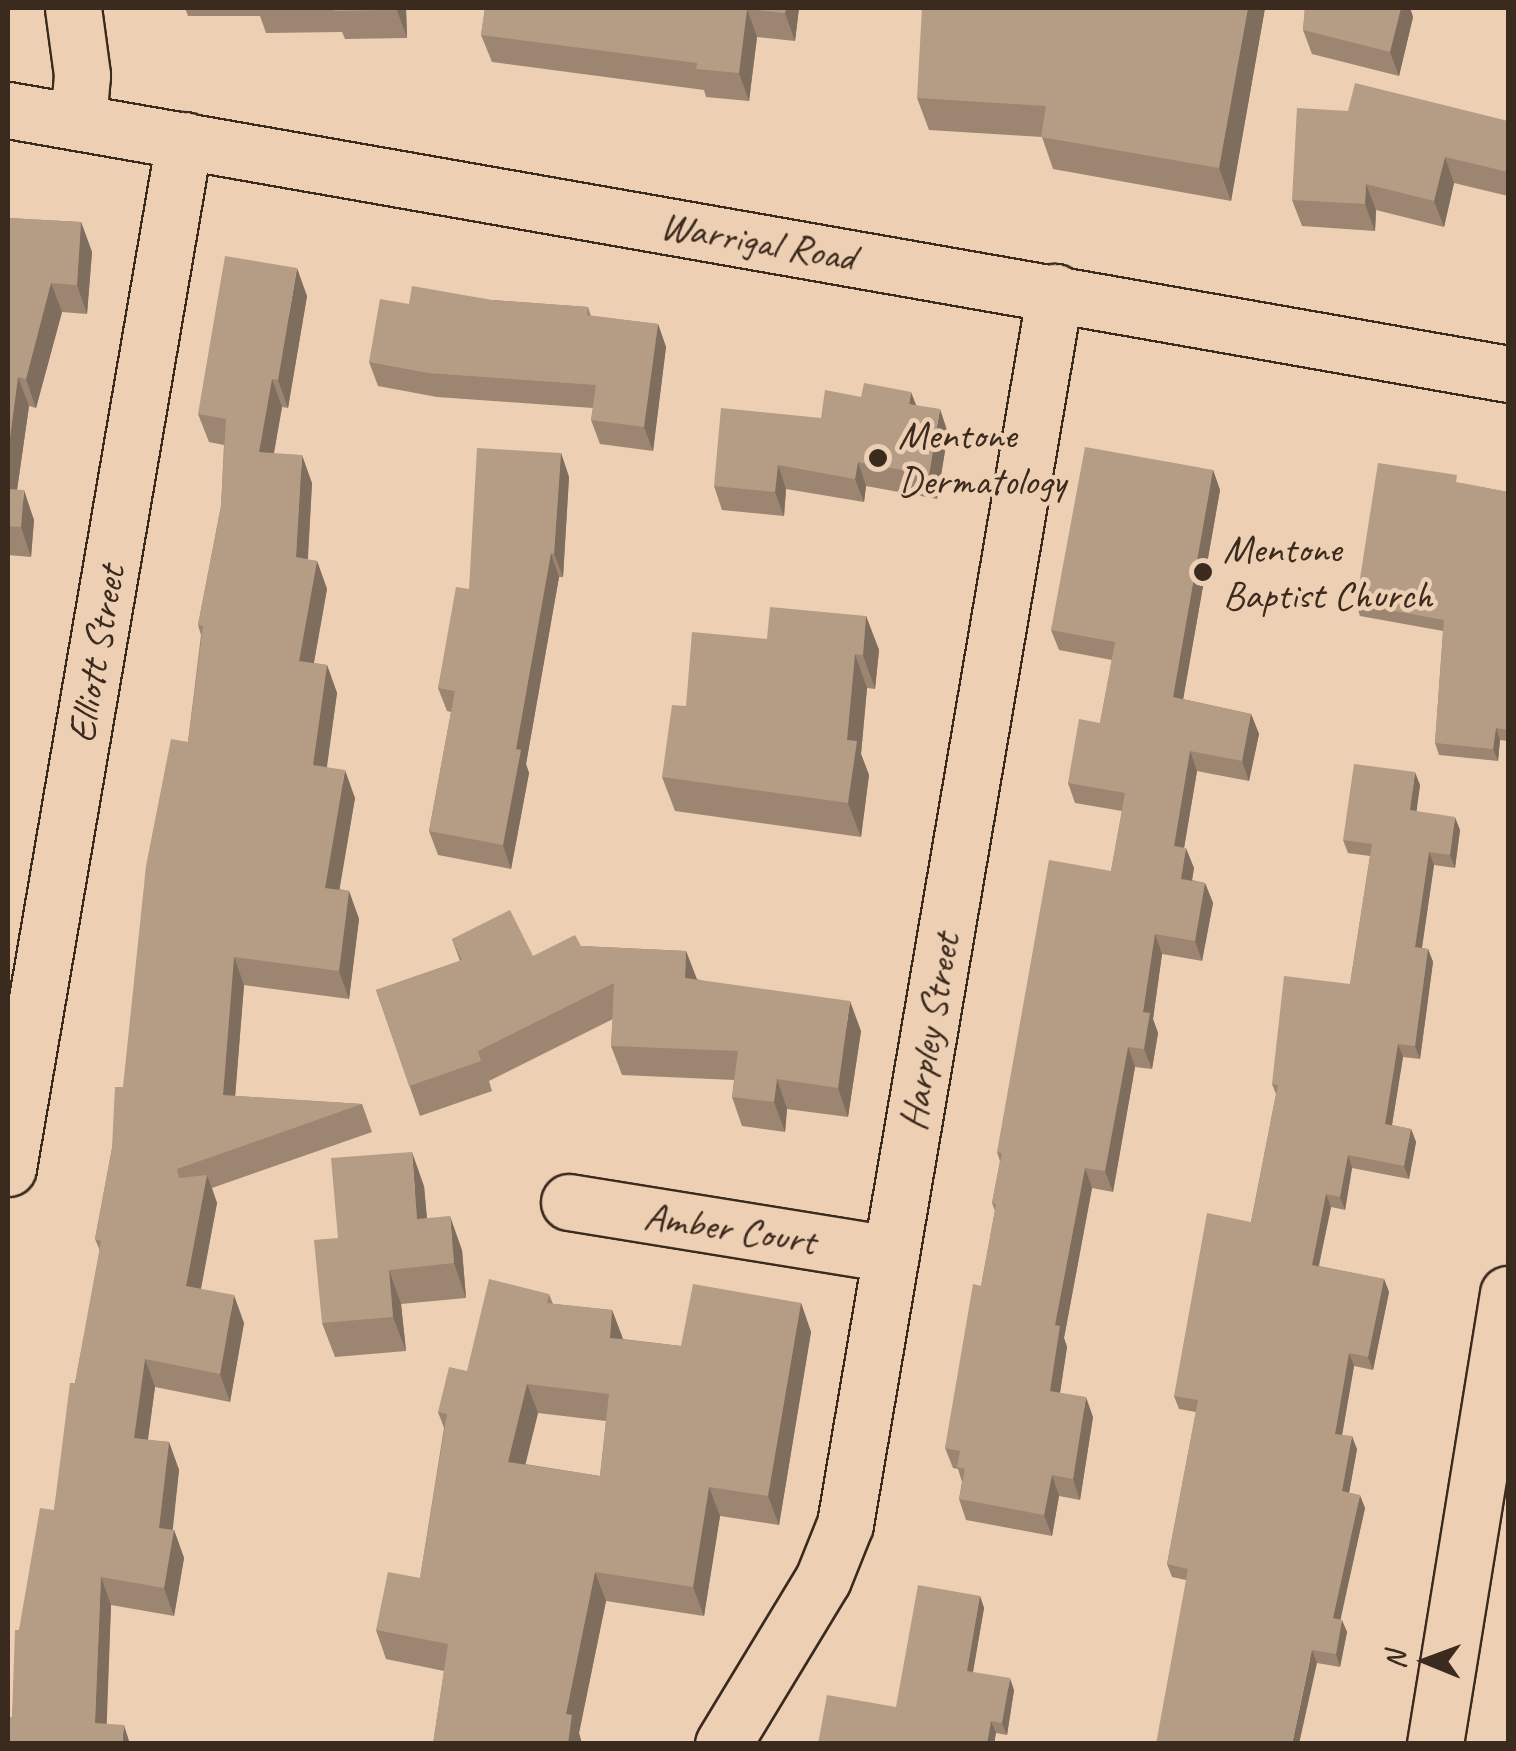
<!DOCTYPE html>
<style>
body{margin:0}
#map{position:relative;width:1516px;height:1751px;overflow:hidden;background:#edcfb3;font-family:Caveat,sans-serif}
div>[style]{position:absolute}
.roads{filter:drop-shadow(2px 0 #3b2a1e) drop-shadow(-2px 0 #3b2a1e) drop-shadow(0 2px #3b2a1e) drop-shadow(0 -2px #3b2a1e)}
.minor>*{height:55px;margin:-27.5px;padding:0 27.5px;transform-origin:27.5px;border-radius:27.5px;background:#edcfb3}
.highway>*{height:55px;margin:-27.5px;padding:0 27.5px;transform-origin:27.5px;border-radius:27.5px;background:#edcfb3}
.wall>*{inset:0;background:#9c8672}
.shaded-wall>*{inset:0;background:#7f6d5d}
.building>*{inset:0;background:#b59c85}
.dots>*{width:28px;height:28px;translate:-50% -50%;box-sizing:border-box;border:5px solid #edcfb3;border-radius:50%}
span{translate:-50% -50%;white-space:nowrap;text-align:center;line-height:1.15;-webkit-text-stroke:9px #edcfb3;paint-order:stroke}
.street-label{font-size:40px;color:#3b2a1e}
.poi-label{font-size:40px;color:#3b2a1e}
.left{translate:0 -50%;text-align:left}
.frame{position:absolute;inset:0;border:10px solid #3b2a1e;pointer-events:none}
.north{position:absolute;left:1376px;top:1611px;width:100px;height:100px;-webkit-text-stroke:8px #edcfb3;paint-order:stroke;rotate:271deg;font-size:28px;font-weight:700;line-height:40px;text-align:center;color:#3b2a1e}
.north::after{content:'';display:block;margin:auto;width:35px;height:45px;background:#3b2a1e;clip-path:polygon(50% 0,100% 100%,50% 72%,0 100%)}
</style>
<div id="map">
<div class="roads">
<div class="minor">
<i style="left:73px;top:8px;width:68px;rotate:82.3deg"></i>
<i style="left:82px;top:75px;width:47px;rotate:94.9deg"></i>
<i style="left:8px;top:1168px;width:1043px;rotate:-80.28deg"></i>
<i style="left:569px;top:1202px;width:326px;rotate:9.2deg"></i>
<i style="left:723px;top:1744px;width:193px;rotate:-58.8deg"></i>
<i style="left:823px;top:1579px;width:59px;rotate:-68.2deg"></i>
<i style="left:845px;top:1524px;width:1250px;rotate:-80.33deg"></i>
<i style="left:1435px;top:1744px;width:456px;rotate:-80.8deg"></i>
</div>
<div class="highway">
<i style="left:8px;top:110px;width:1523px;rotate:9.98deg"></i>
</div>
</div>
<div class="wall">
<i style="clip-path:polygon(185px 8px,406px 8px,407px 38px,345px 39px,342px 32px,266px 33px,260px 16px,188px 16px)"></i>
<i style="clip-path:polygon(485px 8px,799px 8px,795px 41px,757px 37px,749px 101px,706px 97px,704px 90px,492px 62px,481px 35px)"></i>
<i style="clip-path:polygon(964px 8px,1265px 8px,1231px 201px,1053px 169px,1042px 137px,929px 130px,917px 98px)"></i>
<i style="clip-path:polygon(1305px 8px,1410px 8px,1413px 17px,1399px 76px,1312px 54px,1303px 30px)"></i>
<i style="clip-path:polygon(1508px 121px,1508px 196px,1454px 183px,1444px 227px,1376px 210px,1375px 231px,1302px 226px,1292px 200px)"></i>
<i style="clip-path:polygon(8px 218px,81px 222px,92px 252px,87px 314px,62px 312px,36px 408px,29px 406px,17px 490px,34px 520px,31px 557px,8px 555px)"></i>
<i style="clip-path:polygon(307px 296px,288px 408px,282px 407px,274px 453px,312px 483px,308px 560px,317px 561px,327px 589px,314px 663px,327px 665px,337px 693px,327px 767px,355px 798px,339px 889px,349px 891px,359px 919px,349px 999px,244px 985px,235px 1096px,362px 1104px,372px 1132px,212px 1188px,217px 1203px,201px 1289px,244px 1323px,230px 1402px,155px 1387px,148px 1440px,169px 1442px,179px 1470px,172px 1530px,174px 1530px,184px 1558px,174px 1616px,111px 1605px,106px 1724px,12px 1717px,19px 1630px,54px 1510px,75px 1383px,100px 1251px,95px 1239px,188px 742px,201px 635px,198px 625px,221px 506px,224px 445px,209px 442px,198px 414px)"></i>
<i style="clip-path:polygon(492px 300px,588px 307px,591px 316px,658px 324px,666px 347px,653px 451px,600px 444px,591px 420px,593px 408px,437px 397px,378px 386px,369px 362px,409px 304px)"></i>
<i style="clip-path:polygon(861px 397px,916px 405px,948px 433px,937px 499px,866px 486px,864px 502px,786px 489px,784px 516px,722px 510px,714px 486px,821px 418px)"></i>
<i style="clip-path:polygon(561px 453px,569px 477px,563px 577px,559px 577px,526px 764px,529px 773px,511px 869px,438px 855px,429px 831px,451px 712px,447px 711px,438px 688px,469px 589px)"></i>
<i style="clip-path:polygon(1213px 470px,1220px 490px,1183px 699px,1251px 714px,1259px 734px,1249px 781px,1197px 771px,1184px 848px,1194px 868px,1192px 880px,1205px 883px,1213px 903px,1202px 961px,1162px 954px,1153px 1019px,1158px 1033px,1152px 1069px,1135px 1067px,1113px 1192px,1092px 1188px,1064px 1338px,1067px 1347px,1060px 1393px,1093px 1417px,1080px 1500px,1059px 1496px,1052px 1536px,966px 1520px,959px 1499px,962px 1482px,958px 1469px,953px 1468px,945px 1448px,981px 1286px,995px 1211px,992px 1203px,1000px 1161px,997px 1152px,1111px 871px,1122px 811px,1075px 803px,1068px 783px,1100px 723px,1112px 660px,1059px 650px,1051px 630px)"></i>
<i style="clip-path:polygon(1460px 483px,1508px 492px,1508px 741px,1500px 740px,1498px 761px,1439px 755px,1435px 743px,1443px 631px,1360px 616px,1356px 604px)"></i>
<i style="clip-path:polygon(866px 616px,879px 650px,875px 689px,867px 688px,861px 754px,869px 775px,861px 837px,675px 811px,662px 777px,686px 706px,767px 639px)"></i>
<i style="clip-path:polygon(1420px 785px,1416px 811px,1460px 830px,1455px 868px,1434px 865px,1422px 948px,1428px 949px,1433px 962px,1420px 1059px,1403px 1057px,1392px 1125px,1411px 1129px,1416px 1142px,1409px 1179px,1352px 1168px,1345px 1210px,1331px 1207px,1319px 1266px,1384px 1279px,1389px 1292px,1373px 1370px,1354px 1366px,1342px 1435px,1357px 1449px,1349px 1493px,1365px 1508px,1340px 1619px,1347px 1632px,1340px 1667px,1317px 1663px,1186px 1580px,1172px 1577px,1167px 1564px,1196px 1412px,1179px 1409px,1174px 1396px,1251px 1222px,1276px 1094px,1272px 1084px,1350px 984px,1370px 856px,1348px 853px,1343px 840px)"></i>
<i style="clip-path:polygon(452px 939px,533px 956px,581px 946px,686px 951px,697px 979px,861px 1031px,848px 1117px,787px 1109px,785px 1132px,742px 1126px,732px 1097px,734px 1080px,622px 1075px,611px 1046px,613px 1019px,489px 1081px,492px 1091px,420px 1116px,376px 990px,460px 961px)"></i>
<i style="clip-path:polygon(424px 1186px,427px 1219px,462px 1250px,466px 1298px,401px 1304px,406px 1351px,335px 1357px,322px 1323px,338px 1238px)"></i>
<i style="clip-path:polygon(evenodd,549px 1294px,553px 1304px,612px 1310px,623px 1339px,681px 1346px,801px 1303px,811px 1332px,779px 1525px,720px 1516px,704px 1616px,606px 1601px,579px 1733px,582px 1744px,433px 1744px,444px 1671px,386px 1659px,376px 1630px,420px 1578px,444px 1428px,438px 1412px,467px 1371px,549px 1294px,538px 1413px,606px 1421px,600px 1476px,525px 1464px,538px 1413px)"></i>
<i style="clip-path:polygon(980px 1596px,984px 1608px,973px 1672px,1014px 1690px,1007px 1735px,996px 1733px,994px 1744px,818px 1744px,896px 1707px)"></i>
</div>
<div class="shaded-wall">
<i style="clip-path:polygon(397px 8px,406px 8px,407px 38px,397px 10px)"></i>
<i style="clip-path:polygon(786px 8px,799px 8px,795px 41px,785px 13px)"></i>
<i style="clip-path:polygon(1248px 8px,1265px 8px,1231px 201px,1219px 168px)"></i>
<i style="clip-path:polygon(1401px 8px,1410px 8px,1413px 17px,1399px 76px,1390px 52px)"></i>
<i style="clip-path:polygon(747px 9px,757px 37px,749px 101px,739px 73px)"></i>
<i style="clip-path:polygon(1445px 157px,1454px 183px,1444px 227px,1434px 201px)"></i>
<i style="clip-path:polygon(1366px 184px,1376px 210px,1375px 231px,1365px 204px)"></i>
<i style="clip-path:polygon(81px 222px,92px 252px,87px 314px,77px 285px)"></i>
<i style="clip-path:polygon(297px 268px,307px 296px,288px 408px,278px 380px)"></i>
<i style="clip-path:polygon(51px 283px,62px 312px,36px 408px,26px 379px)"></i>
<i style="clip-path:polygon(658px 324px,666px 347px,653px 451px,644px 427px)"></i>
<i style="clip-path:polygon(18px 377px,29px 406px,13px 518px,8px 502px,8px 453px)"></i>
<i style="clip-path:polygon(272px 379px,282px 407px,269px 480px,259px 452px)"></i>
<i style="clip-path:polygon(911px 392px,920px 415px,909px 404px)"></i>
<i style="clip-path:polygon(940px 409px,948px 433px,937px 499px,929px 475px)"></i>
<i style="clip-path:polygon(561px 453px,569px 477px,563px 577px,554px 554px)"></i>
<i style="clip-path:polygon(302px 455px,312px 483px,306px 585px,296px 557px)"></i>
<i style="clip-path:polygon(858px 462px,866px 486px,864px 502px,855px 479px)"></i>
<i style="clip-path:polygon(778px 465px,786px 489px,784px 516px,775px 492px)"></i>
<i style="clip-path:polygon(1213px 470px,1220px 490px,1180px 717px,1173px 697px)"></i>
<i style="clip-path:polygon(24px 490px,34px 520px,31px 557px,21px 527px)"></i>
<i style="clip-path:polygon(551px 553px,559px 577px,526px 764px,529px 773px,511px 869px,503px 845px,516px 749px)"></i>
<i style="clip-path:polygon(317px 561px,327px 589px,309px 689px,299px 661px)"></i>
<i style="clip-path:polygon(866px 616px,879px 650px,875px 689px,863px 655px)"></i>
<i style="clip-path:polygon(855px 654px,867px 688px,861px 754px,869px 775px,861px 837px,848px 803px,847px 740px)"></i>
<i style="clip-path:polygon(327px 665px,337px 693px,323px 793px,313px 765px)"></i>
<i style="clip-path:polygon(1251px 714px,1259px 734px,1249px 781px,1242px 761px)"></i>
<i style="clip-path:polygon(1496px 728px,1500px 740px,1498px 761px,1493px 749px)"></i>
<i style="clip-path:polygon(1190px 751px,1197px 771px,1181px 866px,1174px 846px)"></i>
<i style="clip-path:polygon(345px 770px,355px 798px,335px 916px,325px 888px)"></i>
<i style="clip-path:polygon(1415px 772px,1420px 785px,1415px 823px,1410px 810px)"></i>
<i style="clip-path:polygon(1455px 817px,1460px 830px,1455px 868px,1450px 855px)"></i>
<i style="clip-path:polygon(1186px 848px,1194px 868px,1189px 899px,1181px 879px)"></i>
<i style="clip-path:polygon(1429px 852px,1434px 865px,1420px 960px,1415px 947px)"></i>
<i style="clip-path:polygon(1205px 883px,1213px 903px,1202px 961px,1195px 941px)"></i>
<i style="clip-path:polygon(349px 891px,359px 919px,349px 999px,339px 971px)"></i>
<i style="clip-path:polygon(1155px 934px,1162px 954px,1153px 1019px,1158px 1033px,1152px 1069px,1144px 1049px,1143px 1012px)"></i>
<i style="clip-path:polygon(1428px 949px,1433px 962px,1420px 1059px,1415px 1046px)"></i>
<i style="clip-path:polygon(686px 951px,697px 980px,685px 978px)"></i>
<i style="clip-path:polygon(234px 957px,244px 985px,233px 1123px,223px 1095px)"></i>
<i style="clip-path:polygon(850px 1001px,861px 1031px,848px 1117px,838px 1088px)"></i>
<i style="clip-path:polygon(1398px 1044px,1403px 1057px,1390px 1137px,1385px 1124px)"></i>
<i style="clip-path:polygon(1128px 1047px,1135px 1067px,1113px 1192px,1105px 1171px)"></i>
<i style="clip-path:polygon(777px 1079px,787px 1109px,785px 1132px,774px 1102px)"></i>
<i style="clip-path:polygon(1411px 1129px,1416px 1142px,1409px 1179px,1404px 1166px)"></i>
<i style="clip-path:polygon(412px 1152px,424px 1186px,430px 1254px,417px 1219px)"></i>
<i style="clip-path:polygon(1348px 1155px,1352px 1168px,1345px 1210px,1340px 1197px)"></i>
<i style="clip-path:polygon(1085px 1168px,1092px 1188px,1064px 1338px,1067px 1347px,1057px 1412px,1050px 1391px,1055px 1325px)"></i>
<i style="clip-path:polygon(207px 1175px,217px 1203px,196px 1314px,186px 1286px)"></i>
<i style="clip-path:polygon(1326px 1194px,1331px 1207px,1316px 1278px,1312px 1265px)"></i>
<i style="clip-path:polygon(450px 1216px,462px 1250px,466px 1298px,454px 1263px)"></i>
<i style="clip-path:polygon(389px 1270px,401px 1304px,406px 1351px,393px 1317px)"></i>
<i style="clip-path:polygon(1384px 1279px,1389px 1292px,1373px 1370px,1368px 1357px)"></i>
<i style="clip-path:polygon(234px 1295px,244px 1323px,230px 1402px,220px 1374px)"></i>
<i style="clip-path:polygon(801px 1303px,811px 1332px,779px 1525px,768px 1496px)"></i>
<i style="clip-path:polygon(612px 1310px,623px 1339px,610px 1338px)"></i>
<i style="clip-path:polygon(1349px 1353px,1354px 1366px,1340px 1447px,1335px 1434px)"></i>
<i style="clip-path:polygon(145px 1359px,155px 1387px,144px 1466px,134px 1438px)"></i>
<i style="clip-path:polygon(527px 1384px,538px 1413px,519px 1491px,508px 1462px)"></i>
<i style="clip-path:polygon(1086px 1397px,1093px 1417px,1080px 1500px,1073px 1479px)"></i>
<i style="clip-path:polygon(1352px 1436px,1357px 1449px,1347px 1504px,1342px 1491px)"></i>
<i style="clip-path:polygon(169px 1442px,179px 1470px,170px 1556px,159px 1528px)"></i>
<i style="clip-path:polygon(1052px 1475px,1059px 1496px,1052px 1536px,1044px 1515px)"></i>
<i style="clip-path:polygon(709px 1487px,720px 1516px,704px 1616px,693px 1587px)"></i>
<i style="clip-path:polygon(1360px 1495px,1365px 1508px,1338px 1631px,1333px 1618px)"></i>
<i style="clip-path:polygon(174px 1530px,184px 1558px,174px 1616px,164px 1588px)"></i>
<i style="clip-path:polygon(595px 1572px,606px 1601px,579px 1733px,582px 1744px,568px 1744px,566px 1714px)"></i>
<i style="clip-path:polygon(101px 1577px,111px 1605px,106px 1744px,95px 1723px)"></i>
<i style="clip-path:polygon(980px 1596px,984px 1608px,971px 1683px,967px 1671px)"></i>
<i style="clip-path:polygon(1342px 1620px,1347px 1632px,1340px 1667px,1336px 1654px)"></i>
<i style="clip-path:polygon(1312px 1650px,1317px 1663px,1299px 1744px,1292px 1744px)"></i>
<i style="clip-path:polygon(1010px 1678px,1014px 1690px,1007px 1735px,1002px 1723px)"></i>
<i style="clip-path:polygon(991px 1721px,996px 1733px,994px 1744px,987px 1744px)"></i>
<i style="clip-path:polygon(124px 1725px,130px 1744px,122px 1744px)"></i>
</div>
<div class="building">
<i style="clip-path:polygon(334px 8px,397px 8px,397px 10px,334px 11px)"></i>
<i style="clip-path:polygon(485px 8px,786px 8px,785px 13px,747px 9px,739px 73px,696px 69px,697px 63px,481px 35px)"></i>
<i style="clip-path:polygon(922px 8px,1248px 8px,1219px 168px,1041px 137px,1046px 106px,917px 98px)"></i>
<i style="clip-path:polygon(1305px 8px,1401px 8px,1390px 52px,1303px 30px)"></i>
<i style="clip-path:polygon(1355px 83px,1508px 121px,1508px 172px,1445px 157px,1434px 201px,1366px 184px,1365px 204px,1292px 200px,1297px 108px,1348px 111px)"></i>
<i style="clip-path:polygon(8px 218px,81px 222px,77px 285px,51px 283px,26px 379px,18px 377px,8px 453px)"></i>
<i style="clip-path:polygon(225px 256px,297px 268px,278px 380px,272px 379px,259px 452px,302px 455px,296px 557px,317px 561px,299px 661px,327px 665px,313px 765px,345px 770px,325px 888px,349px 891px,339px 971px,234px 957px,223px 1095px,362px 1104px,177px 1169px,179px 1178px,207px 1175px,186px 1286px,234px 1295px,220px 1374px,145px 1359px,134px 1438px,169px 1442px,159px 1528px,174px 1530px,164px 1588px,101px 1577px,95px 1723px,124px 1725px,122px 1744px,8px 1744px,8px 1717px,12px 1717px,15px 1630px,19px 1630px,40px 1508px,54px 1510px,70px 1383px,75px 1383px,101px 1241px,95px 1239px,112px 1148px,115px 1087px,123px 1087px,146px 866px,171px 739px,188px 742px,203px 626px,198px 625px,221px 506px,226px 419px,198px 414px)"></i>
<i style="clip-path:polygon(412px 286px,492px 300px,588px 307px,587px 315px,658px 324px,644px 427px,591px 420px,596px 385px,428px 373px,369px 362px,380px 299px,409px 304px)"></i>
<i style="clip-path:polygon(864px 383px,911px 392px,909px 404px,940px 409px,929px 475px,858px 462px,855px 479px,778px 465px,775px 492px,714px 486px,721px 408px,821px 418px,825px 390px,861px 397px)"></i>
<i style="clip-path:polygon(1085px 447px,1213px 470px,1173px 697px,1251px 714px,1242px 761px,1190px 751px,1174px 846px,1186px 848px,1181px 879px,1205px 883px,1195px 941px,1155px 934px,1143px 1012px,1150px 1013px,1144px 1049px,1128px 1047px,1105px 1171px,1085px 1168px,1055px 1325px,1060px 1326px,1050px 1391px,1086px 1397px,1073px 1479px,1052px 1475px,1044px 1515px,959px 1499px,965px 1469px,957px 1467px,960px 1451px,945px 1448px,973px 1284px,981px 1286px,996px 1204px,992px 1203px,1002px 1153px,997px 1152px,1049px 860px,1111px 871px,1125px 793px,1068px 783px,1079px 719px,1100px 723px,1115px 642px,1051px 630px)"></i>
<i style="clip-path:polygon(477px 448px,561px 453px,554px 554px,551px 553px,516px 749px,521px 750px,503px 845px,429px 831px,455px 691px,438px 688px,456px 587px,469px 589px)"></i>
<i style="clip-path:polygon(1378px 463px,1457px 475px,1456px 482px,1508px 492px,1508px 730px,1496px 728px,1493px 749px,1435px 743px,1444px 620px,1356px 604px)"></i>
<i style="clip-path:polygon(8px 489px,24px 490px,21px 527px,8px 526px)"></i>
<i style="clip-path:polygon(770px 607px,866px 616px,863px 655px,855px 654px,847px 740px,857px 741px,848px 803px,662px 777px,672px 705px,686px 706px,692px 632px,767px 639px)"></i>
<i style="clip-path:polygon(1354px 764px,1415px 772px,1410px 810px,1455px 817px,1450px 855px,1429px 852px,1415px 947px,1428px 949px,1415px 1046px,1398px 1044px,1385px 1124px,1411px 1129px,1404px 1166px,1348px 1155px,1340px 1197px,1326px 1194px,1312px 1265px,1384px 1279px,1368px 1357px,1349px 1353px,1335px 1434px,1352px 1436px,1342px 1491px,1360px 1495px,1333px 1618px,1342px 1620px,1336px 1654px,1312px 1650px,1292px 1744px,1156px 1744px,1188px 1569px,1167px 1564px,1198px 1400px,1174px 1396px,1207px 1213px,1251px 1222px,1278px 1085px,1272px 1084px,1284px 976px,1350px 984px,1372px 844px,1343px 840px)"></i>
<i style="clip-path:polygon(510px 910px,533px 956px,575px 935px,581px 946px,686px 951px,685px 978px,850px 1001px,838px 1088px,777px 1079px,774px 1102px,732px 1097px,738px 1051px,611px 1046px,614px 983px,478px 1051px,481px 1061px,409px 1086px,376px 990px,462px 960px,452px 939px)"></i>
<i style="clip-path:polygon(412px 1152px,417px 1219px,450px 1216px,454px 1263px,389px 1270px,393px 1317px,322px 1323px,314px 1240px,338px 1238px,331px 1158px)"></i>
<i style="clip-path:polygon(evenodd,489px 1279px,549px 1294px,547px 1303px,612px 1310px,610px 1338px,681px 1346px,693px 1284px,801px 1303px,768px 1496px,709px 1487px,693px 1587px,595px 1572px,566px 1714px,572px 1715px,568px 1744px,433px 1744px,448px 1644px,376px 1630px,388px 1572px,420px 1578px,447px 1414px,438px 1412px,449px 1367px,467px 1371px,489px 1279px,527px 1384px,609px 1394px,600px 1476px,508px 1462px,527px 1384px)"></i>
<i style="clip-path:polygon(918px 1585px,980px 1596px,967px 1671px,1010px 1678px,1002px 1723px,991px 1721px,987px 1744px,818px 1744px,827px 1695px,896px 1707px)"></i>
</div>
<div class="dots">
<i style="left:878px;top:458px;background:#3b2a1e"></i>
<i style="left:1203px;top:572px;background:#3b2a1e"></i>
</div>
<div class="street-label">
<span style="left:758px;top:241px;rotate:10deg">Warrigal Road</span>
<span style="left:96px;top:654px;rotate:-80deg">Elliott Street</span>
<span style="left:929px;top:1032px;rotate:-80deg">Harpley Street</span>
<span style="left:730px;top:1228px;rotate:9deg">Amber Court</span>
</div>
<div class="poi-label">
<span class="left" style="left:898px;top:458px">Mentone<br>Dermatology</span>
<span class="left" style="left:1223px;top:572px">Mentone<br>Baptist Church</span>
</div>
<div class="frame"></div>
<div class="north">N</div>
</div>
